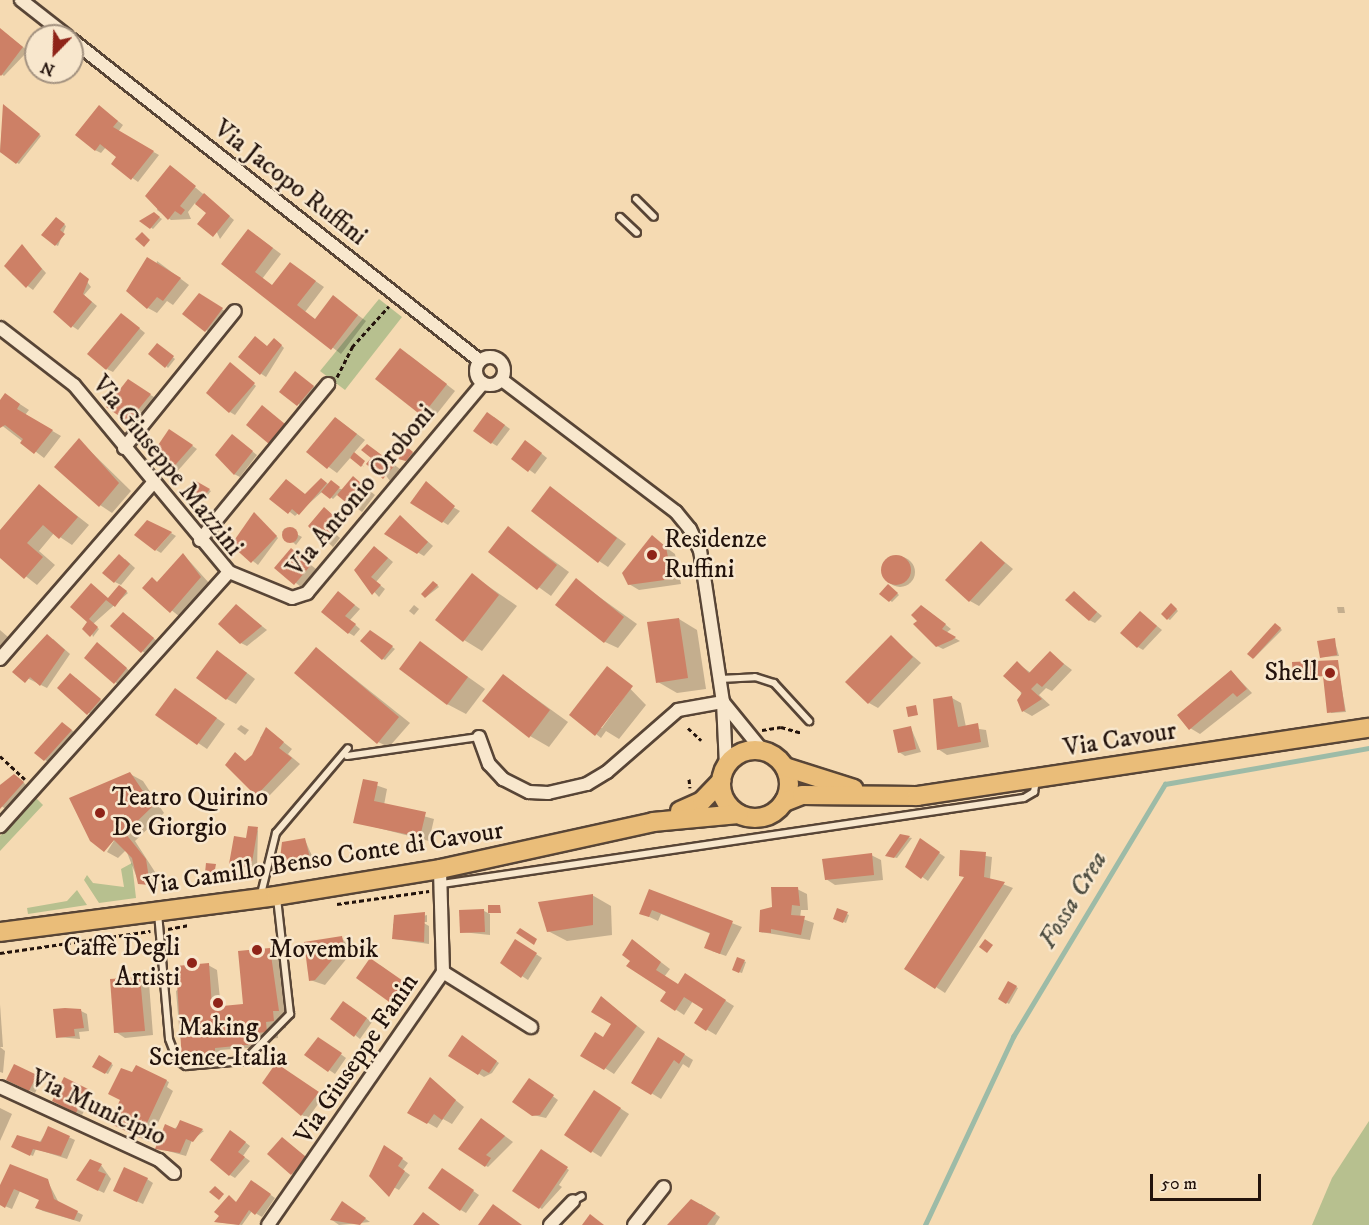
<!DOCTYPE html>
<meta charset="utf-8">
<style>
body{margin:0}
#map{position:relative;width:1369px;height:1225px;overflow:hidden;background:#f5dab2;font-family:"IM FELL DW Pica",serif}
div>[style]{position:absolute}
.green>*{inset:0;background:#b7c08f}
.shadow>*{inset:0;background:#0003}
.round{border-radius:50%}
.stream>*{height:4.5px;margin:-2.25px;padding:0 2.25px;transform-origin:2.25px;border-radius:2.25px;background:#9dbba7}
.building>*{inset:0;background:#cd8066}
.path>*{height:3px;margin-top:-1.5px;transform-origin:0;background:repeating-linear-gradient(90deg,#23130c 0 4.5px,transparent 0 7.5px)}
.roads{filter:drop-shadow(2px 0 #584536) drop-shadow(-2px 0 #584536) drop-shadow(0 2px #584536) drop-shadow(0 -2px #584536)}
.lane>*{height:6px;margin:-3px;padding:0 3px;transform-origin:3px;border-radius:3px;background:#f8e7cd}
.street>*{height:12px;margin:-6px;padding:0 6px;transform-origin:6px;border-radius:6px;background:#f8e7cd}
.street>.ring{margin:-6px;padding:0;box-sizing:content-box;background:none;border:12px solid #f8e7cd;border-radius:50%}
.primary>*{height:18px;margin:-9px;padding:0 9px;transform-origin:9px;border-radius:9px;background:#eabd79}
.primary>.ring{margin:-9px;padding:0;box-sizing:content-box;background:none;border:18px solid #eabd79;border-radius:50%}
.dots>*{width:16px;height:16px;translate:-50% -50%;box-sizing:border-box;border:3px solid #f8e7cd;border-radius:50%}
span{translate:-50% -50%;white-space:nowrap;text-align:center;line-height:1.15;-webkit-text-stroke:5px #f8e7cd;paint-order:stroke}
.street-label{font-size:26px;color:#23130c}
.poi-label{font-size:26px;color:#23130c}
.left{translate:0 -50%;text-align:left}
.right{translate:-100% -50%;text-align:right}
.water-label{font-size:27px;color:#4e4e42;font-style:italic}
.north{position:absolute;left:24px;top:24px;width:60px;height:60px;box-sizing:border-box;background:#f8e7cd;border:2px solid #a39280;border-radius:50%;rotate:203deg;font-size:16px;font-weight:700;line-height:24px;text-align:center;color:#23130c}
.north::after{content:'';display:block;margin:auto;width:21px;height:27px;background:#8f2418;clip-path:polygon(50% 0,100% 100%,50% 72%,0 100%)}
.scale{position:absolute;left:1150px;top:1174px;width:111px;height:27px;box-sizing:border-box;border:3px solid #23130c;border-top:0;padding-left:8px;font-size:18px;line-height:21px;white-space:nowrap;color:#23130c;-webkit-text-stroke:4px #f8e7cd;paint-order:stroke}
</style>
<div id="map">
<div class="green">
<i style="clip-path:polygon(379px 299px,402px 317px,345px 390px,320px 371px)"></i>
<i style="clip-path:polygon(35px 797px,43px 805px,0 851px,0 836px)"></i>
<i style="clip-path:polygon(132px 863px,136px 898px,99px 903px,84px 880px,87px 875px,93px 883px,124px 887px,121px 869px)"></i>
<i style="clip-path:polygon(77px 890px,87px 905px,28px 914px,27px 908px,67px 901px)"></i>
<i style="clip-path:polygon(1369px 1121px,1369px 1225px,1312px 1225px,1332px 1178px)"></i>
</div>
<div class="shadow">
<i style="clip-path:polygon(0 29px,28px 51px,4px 76px,0 73px)"></i>
<i style="clip-path:polygon(4px 106px,41px 136px,19px 164px,0 152px)"></i>
<i style="clip-path:polygon(105px 111px,123px 125px,118px 132px,159px 155px,138px 182px,113px 164px,118px 157px,106px 147px,101px 153px,95px 150px)"></i>
<i style="clip-path:polygon(171px 167px,234px 220px,220px 239px,208px 213px,195px 203px,188px 212px,191px 219px,171px 220px,157px 210px)"></i>
<i style="clip-path:polygon(154px 214px,162px 219px,153px 229px,142px 221px)"></i>
<i style="clip-path:polygon(58px 220px,66px 226px,58px 246px,56px 245px)"></i>
<i style="clip-path:polygon(257px 236px,281px 254px,262px 279px,273px 287px,291px 264px,324px 287px,305px 312px,315px 320px,333px 297px,366px 321px,341px 354px,247px 282px)"></i>
<i style="clip-path:polygon(22px 246px,46px 273px,33px 290px,12px 274px)"></i>
<i style="clip-path:polygon(157px 261px,189px 285px,173px 305px,167px 301px,157px 313px,148px 308px)"></i>
<i style="clip-path:polygon(82px 275px,91px 287px,84px 295px,97px 306px,78px 330px,72px 326px)"></i>
<i style="clip-path:polygon(199px 295px,228px 313px,212px 334px,206px 330px)"></i>
<i style="clip-path:polygon(127px 318px,145px 333px,113px 372px,107px 369px)"></i>
<i style="clip-path:polygon(277px 341px,284px 348px,266px 377px,260px 373px)"></i>
<i style="clip-path:polygon(159px 346px,175px 359px,168px 368px,166px 366px)"></i>
<i style="clip-path:polygon(409px 355px,455px 391px,432px 420px,423px 415px)"></i>
<i style="clip-path:polygon(232px 365px,256px 386px,235px 415px,230px 412px)"></i>
<i style="clip-path:polygon(301px 377px,318px 390px,304px 408px,281px 392px)"></i>
<i style="clip-path:polygon(137px 387px,159px 400px,138px 426px,129px 420px)"></i>
<i style="clip-path:polygon(6px 395px,29px 410px,25px 415px,61px 436px,44px 458px,0 424px)"></i>
<i style="clip-path:polygon(268px 411px,289px 428px,275px 446px,269px 442px)"></i>
<i style="clip-path:polygon(494px 417px,510px 429px,497px 446px,492px 443px)"></i>
<i style="clip-path:polygon(336px 418px,365px 440px,353px 454px,364px 467px,351px 457px,337px 473px,308px 452px)"></i>
<i style="clip-path:polygon(175px 434px,197px 449px,175px 474px,170px 471px)"></i>
<i style="clip-path:polygon(79px 440px,131px 491px,112px 513px,100px 505px)"></i>
<i style="clip-path:polygon(238px 440px,257px 455px,240px 477px,234px 474px)"></i>
<i style="clip-path:polygon(531px 445px,547px 458px,535px 474px,513px 458px)"></i>
<i style="clip-path:polygon(373px 449px,400px 469px,390px 481px,373px 458px)"></i>
<i style="clip-path:polygon(409px 450px,414px 454px,409px 461px,402px 460px)"></i>
<i style="clip-path:polygon(324px 482px,343px 490px,359px 482px,375px 495px,362px 512px,338px 494px,333px 499px,323px 491px,295px 516px,272px 498px,306px 495px)"></i>
<i style="clip-path:polygon(197px 483px,211px 491px,203px 501px,190px 492px)"></i>
<i style="clip-path:polygon(39px 486px,89px 525px,72px 545px,54px 533px,39px 551px,55px 565px,37px 585px,0 556px,0 532px)"></i>
<i style="clip-path:polygon(551px 488px,626px 544px,608px 567px,599px 561px)"></i>
<i style="clip-path:polygon(444px 502px,460px 511px,448px 525px,413px 503px)"></i>
<i style="clip-path:polygon(324px 509px,339px 520px,331px 530px,340px 538px,333px 547px,310px 526px)"></i>
<i style="clip-path:polygon(256px 516px,278px 538px,258px 565px,233px 545px)"></i>
<i style="clip-path:polygon(400px 517px,433px 546px,424px 556px,386px 534px)"></i>
<i style="clip-path:polygon(285px 528px,302px 537px,296px 545px,282px 532px)"></i>
<i style="clip-path:polygon(171px 533px,176px 536px,161px 553px,156px 550px)"></i>
<i style="clip-path:polygon(517px 534px,569px 572px,551px 596px,490px 552px)"></i>
<i style="clip-path:polygon(652px 537px,675px 554px,681px 584px,639px 590px,629px 584px)"></i>
<i style="clip-path:polygon(982px 543px,1013px 569px,979px 606px,970px 601px)"></i>
<i style="clip-path:polygon(292px 550px,316px 569px,301px 587px,277px 568px)"></i>
<i style="clip-path:polygon(380px 551px,393px 562px,376px 582px,385px 589px,379px 597px,355px 571px)"></i>
<i style="clip-path:polygon(184px 555px,209px 583px,180px 617px,144px 588px,158px 583px)"></i>
<i class="round" style="left:885px;top:557px;width:30px;height:30px"></i>
<i style="clip-path:polygon(125px 559px,135px 568px,121px 585px,115px 582px)"></i>
<i style="clip-path:polygon(472px 575px,517px 606px,482px 651px,464px 640px)"></i>
<i style="clip-path:polygon(436px 584px,439px 587px,426px 597px,423px 594px)"></i>
<i style="clip-path:polygon(91px 585px,108px 600px,122px 588px,128px 593px,93px 624px,99px 629px,93px 637px,88px 620px)"></i>
<i style="clip-path:polygon(584px 586px,637px 624px,618px 648px,605px 642px)"></i>
<i style="clip-path:polygon(890px 587px,899px 595px,892px 602px,881px 593px)"></i>
<i style="clip-path:polygon(339px 593px,360px 609px,350px 620px,360px 629px,354px 636px,349px 633px)"></i>
<i style="clip-path:polygon(1074px 593px,1102px 616px,1095px 623px,1089px 620px)"></i>
<i style="clip-path:polygon(414px 605px,419px 609px,414px 615px,409px 611px)"></i>
<i style="clip-path:polygon(236px 606px,267px 630px,247px 646px,241px 643px)"></i>
<i style="clip-path:polygon(1173px 606px,1178px 611px,1170px 620px,1168px 619px)"></i>
<i style="clip-path:polygon(1337px 607px,1344px 607px,1345px 613px,1338px 613px)"></i>
<i style="clip-path:polygon(927px 610px,951px 629px,946px 633px,960px 641px,943px 649px,937px 646px)"></i>
<i style="clip-path:polygon(1141px 613px,1162px 630px,1143px 650px,1138px 647px)"></i>
<i style="clip-path:polygon(129px 617px,158px 642px,148px 655px,142px 651px)"></i>
<i style="clip-path:polygon(679px 619px,697px 630px,706px 689px,677px 693px,658px 682px)"></i>
<i style="clip-path:polygon(1278px 626px,1282px 630px,1254px 658px,1249px 654px)"></i>
<i style="clip-path:polygon(0 630px,8px 637px,0 646px)"></i>
<i style="clip-path:polygon(370px 631px,395px 649px,385px 660px,383px 659px)"></i>
<i style="clip-path:polygon(891px 637px,921px 663px,878px 708px,869px 703px)"></i>
<i style="clip-path:polygon(53px 639px,70px 654px,47px 688px,15px 672px)"></i>
<i style="clip-path:polygon(1334px 639px,1339px 656px,1321px 657px)"></i>
<i style="clip-path:polygon(420px 643px,485px 689px,466px 714px,447px 704px)"></i>
<i style="clip-path:polygon(103px 648px,132px 673px,121px 686px,115px 682px)"></i>
<i style="clip-path:polygon(316px 648px,410px 723px,389px 747px,378px 742px)"></i>
<i style="clip-path:polygon(1050px 653px,1072px 670px,1052px 691px,1046px 688px,1039px 695px,1050px 705px,1032px 716px,1023px 711px,1017px 663px,1031px 673px)"></i>
<i style="clip-path:polygon(226px 657px,255px 679px,236px 704px,227px 699px)"></i>
<i style="clip-path:polygon(1337px 662px,1346px 712px,1331px 713px,1325px 676px,1295px 678px)"></i>
<i style="clip-path:polygon(evenodd,614px 672px,646px 705px,619px 739px,606px 731px,601px 738px,596px 734px,614px 672px,632px 686px,602px 728px,599px 728px,632px 686px)"></i>
<i style="clip-path:polygon(1232px 672px,1252px 693px,1200px 734px,1190px 728px)"></i>
<i style="clip-path:polygon(503px 675px,568px 722px,549px 747px,530px 736px)"></i>
<i style="clip-path:polygon(76px 678px,105px 704px,94px 717px,59px 688px)"></i>
<i style="clip-path:polygon(184px 695px,225px 724px,207px 749px,157px 715px)"></i>
<i style="clip-path:polygon(952px 698px,961px 703px,966px 727px,986px 730px,989px 747px,947px 755px,938px 749px)"></i>
<i style="clip-path:polygon(63px 724px,77px 734px,50px 763px,45px 760px)"></i>
<i style="clip-path:polygon(241px 725px,249px 730px,245px 735px,237px 729px)"></i>
<i style="clip-path:polygon(911px 728px,921px 752px,905px 756px,899px 752px)"></i>
<i style="clip-path:polygon(267px 729px,292px 749px,288px 754px,300px 764px,269px 796px,260px 790px,246px 763px,265px 742px,260px 738px)"></i>
<i style="clip-path:polygon(130px 774px,143px 781px,164px 813px,135px 841px,155px 872px,156px 887px,139px 883px,126px 850px,118px 858px,107px 852px,115px 839px,104px 850px)"></i>
<i style="clip-path:polygon(20px 779px,28px 787px,7px 810px,0 805px,0 785px)"></i>
<i style="clip-path:polygon(364px 781px,387px 789px,384px 805px,434px 819px,429px 841px,355px 822px)"></i>
<i style="clip-path:polygon(258px 829px,257px 870px,231px 863px,253px 841px)"></i>
<i style="clip-path:polygon(901px 836px,912px 838px,897px 858px,889px 856px)"></i>
<i style="clip-path:polygon(305px 840px,316px 865px,281px 867px)"></i>
<i style="clip-path:polygon(920px 840px,945px 857px,928px 881px,907px 866px)"></i>
<i style="clip-path:polygon(962px 852px,992px 857px,990px 879px,1013px 888px,945px 993px,936px 987px,965px 878px)"></i>
<i style="clip-path:polygon(871px 855px,881px 860px,883px 880px,835px 885px,826px 879px)"></i>
<i style="clip-path:polygon(797px 889px,807px 894px,808px 910px,801px 910px,800px 918px,814px 923px,810px 940px,760px 932px,774px 908px)"></i>
<i style="clip-path:polygon(650px 891px,742px 927px,726px 956px,712px 951px,711px 934px,661px 914px,658px 921px,641px 913px)"></i>
<i style="clip-path:polygon(592px 895px,611px 906px,612px 935px,567px 941px,548px 931px)"></i>
<i style="clip-path:polygon(838px 910px,849px 915px,846px 923px,835px 918px)"></i>
<i style="clip-path:polygon(484px 911px,490px 914px,490px 935px,462px 932px)"></i>
<i style="clip-path:polygon(427px 915px,427px 922px,422px 922px,429px 926px,429px 944px,394px 939px,393px 924px)"></i>
<i style="clip-path:polygon(342px 938px,352px 952px,325px 985px,310px 980px)"></i>
<i style="clip-path:polygon(516px 941px,542px 958px,528px 980px,502px 963px)"></i>
<i style="clip-path:polygon(641px 947px,670px 969px,664px 977px,678px 986px,694px 981px,734px 1006px,716px 1035px,696px 1023px,705px 1009px,693px 1001px,684px 1015px,675px 1009px)"></i>
<i style="clip-path:polygon(270px 949px,279px 955px,291px 1018px,285px 1018px,286px 1028px,278px 1029px,278px 1038px,261px 1040px,262px 1047px,220px 1050px,221px 1061px,184px 1060px,188px 1043px,180px 1038px,176px 991px,208px 965px,217px 970px,221px 1008px,244px 1006px)"></i>
<i style="clip-path:polygon(738px 959px,746px 962px,742px 973px,733px 970px)"></i>
<i style="clip-path:polygon(380px 965px,414px 990px,402px 1008px,393px 1002px)"></i>
<i style="clip-path:polygon(140px 978px,149px 983px,153px 1035px,125px 1038px,116px 1032px)"></i>
<i style="clip-path:polygon(1009px 983px,1018px 988px,1009px 1004px,1000px 998px)"></i>
<i style="clip-path:polygon(602px 998px,645px 1032px,614px 1074px,591px 1059px,613px 1024px)"></i>
<i style="clip-path:polygon(0 1004px,3px 1047px,0 1047px)"></i>
<i style="clip-path:polygon(349px 1006px,372px 1022px,360px 1039px,355px 1035px)"></i>
<i style="clip-path:polygon(81px 1011px,87px 1014px,89px 1031px,79px 1032px,80px 1039px,58px 1037px)"></i>
<i style="clip-path:polygon(468px 1041px,499px 1063px,492px 1073px,484px 1077px,451px 1056px)"></i>
<i style="clip-path:polygon(324px 1042px,346px 1058px,335px 1074px,307px 1055px)"></i>
<i style="clip-path:polygon(668px 1044px,693px 1060px,689px 1068px,683px 1064px,661px 1099px,633px 1082px)"></i>
<i style="clip-path:polygon(0 1047px,5px 1051px,3px 1073px,0 1072px)"></i>
<i style="clip-path:polygon(100px 1057px,113px 1065px,108px 1074px,94px 1067px)"></i>
<i style="clip-path:polygon(137px 1067px,169px 1082px,167px 1087px,173px 1091px,149px 1142px,120px 1128px)"></i>
<i style="clip-path:polygon(282px 1068px,324px 1096px,308px 1118px,302px 1115px)"></i>
<i style="clip-path:polygon(36px 1076px,42px 1079px,35px 1093px,14px 1083px)"></i>
<i style="clip-path:polygon(430px 1079px,464px 1107px,452px 1124px,443px 1119px,437px 1128px,409px 1112px)"></i>
<i style="clip-path:polygon(535px 1083px,558px 1100px,546px 1118px,533px 1115px)"></i>
<i style="clip-path:polygon(87px 1090px,93px 1093px,82px 1115px,59px 1104px)"></i>
<i style="clip-path:polygon(603px 1097px,629px 1114px,601px 1157px,566px 1135px)"></i>
<i style="clip-path:polygon(0 1108px,12px 1114px,0 1141px)"></i>
<i style="clip-path:polygon(181px 1122px,204px 1131px,192px 1140px,186px 1156px,157px 1148px)"></i>
<i style="clip-path:polygon(490px 1125px,513px 1142px,488px 1167px,474px 1159px)"></i>
<i style="clip-path:polygon(49px 1128px,75px 1140px,67px 1159px,36px 1149px,33px 1156px,13px 1147px,37px 1146px)"></i>
<i style="clip-path:polygon(236px 1135px,250px 1146px,243px 1156px,250px 1161px,235px 1178px,230px 1175px)"></i>
<i style="clip-path:polygon(282px 1138px,311px 1161px,297px 1177px,291px 1173px)"></i>
<i style="clip-path:polygon(390px 1150px,408px 1163px,403px 1170px,410px 1175px,399px 1190px,371px 1175px)"></i>
<i style="clip-path:polygon(560px 1164px,569px 1170px,559px 1185px,562px 1187px,542px 1209px,525px 1198px)"></i>
<i style="clip-path:polygon(101px 1165px,111px 1179px,104px 1193px,83px 1183px)"></i>
<i style="clip-path:polygon(448px 1173px,479px 1195px,466px 1213px,461px 1210px)"></i>
<i style="clip-path:polygon(147px 1179px,153px 1183px,143px 1204px,121px 1194px)"></i>
<i style="clip-path:polygon(47px 1180px,59px 1203px,83px 1215px,80px 1222px,43px 1211px,37px 1208px,41px 1200px,20px 1191px,12px 1209px,0 1204px,0 1189px)"></i>
<i style="clip-path:polygon(257px 1185px,275px 1198px,262px 1217px,252px 1211px,242px 1225px,216px 1222px,229px 1197px,237px 1203px)"></i>
<i style="clip-path:polygon(701px 1204px,720px 1217px,715px 1225px,669px 1225px)"></i>
<i style="clip-path:polygon(348px 1206px,370px 1222px,339px 1225px,332px 1220px)"></i>
</div>
<div class="stream">
<i style="left:925px;top:1225px;width:208px;rotate:-64.9deg"></i>
<i style="left:1013px;top:1037px;width:295px;rotate:-59deg"></i>
<i style="left:1165px;top:784px;width:207px;rotate:-10deg"></i>
</div>
<div class="building">
<i style="clip-path:polygon(0 28px,23px 47px,1px 76px,0 75px)"></i>
<i style="clip-path:polygon(3px 104px,40px 134px,16px 164px,0 152px)"></i>
<i style="clip-path:polygon(99px 105px,118px 121px,113px 127px,154px 151px,131px 180px,111px 164px,116px 157px,100px 144px,95px 151px,75px 135px)"></i>
<i style="clip-path:polygon(170px 165px,196px 186px,180px 206px,185px 210px,181px 215px,175px 211px,168px 220px,145px 196px)"></i>
<i style="clip-path:polygon(204px 193px,230px 216px,213px 237px,197px 224px,206px 213px,195px 204px)"></i>
<i style="clip-path:polygon(154px 212px,160px 217px,150px 229px,139px 221px)"></i>
<i style="clip-path:polygon(56px 217px,65px 224px,60px 230px,65px 234px,55px 246px,41px 235px)"></i>
<i style="clip-path:polygon(248px 229px,273px 248px,255px 272px,272px 285px,290px 262px,316px 281px,297px 305px,315px 319px,333px 295px,358px 315px,331px 350px,221px 264px)"></i>
<i style="clip-path:polygon(142px 232px,150px 240px,144px 247px,135px 239px)"></i>
<i style="clip-path:polygon(22px 244px,42px 269px,26px 288px,4px 266px)"></i>
<i style="clip-path:polygon(147px 257px,181px 278px,163px 301px,157px 297px,147px 309px,126px 291px)"></i>
<i style="clip-path:polygon(80px 272px,89px 279px,83px 294px,92px 302px,71px 328px,53px 312px)"></i>
<i style="clip-path:polygon(199px 293px,223px 308px,205px 332px,182px 314px)"></i>
<i style="clip-path:polygon(121px 313px,140px 328px,106px 370px,87px 354px)"></i>
<i style="clip-path:polygon(255px 336px,267px 346px,274px 338px,282px 345px,260px 375px,238px 357px)"></i>
<i style="clip-path:polygon(157px 343px,174px 356px,165px 368px,148px 354px)"></i>
<i style="clip-path:polygon(400px 348px,447px 384px,422px 416px,375px 379px)"></i>
<i style="clip-path:polygon(230px 362px,255px 383px,229px 413px,206px 393px)"></i>
<i style="clip-path:polygon(295px 371px,314px 386px,297px 406px,279px 392px)"></i>
<i style="clip-path:polygon(128px 379px,151px 394px,128px 422px,106px 407px)"></i>
<i style="clip-path:polygon(5px 393px,20px 404px,17px 409px,53px 430px,34px 454px,20px 443px,23px 439px,5px 425px,0 428px,0 400px)"></i>
<i style="clip-path:polygon(262px 405px,285px 424px,269px 444px,246px 425px)"></i>
<i style="clip-path:polygon(487px 412px,505px 425px,491px 444px,473px 431px)"></i>
<i style="clip-path:polygon(335px 417px,357px 434px,327px 469px,306px 452px)"></i>
<i style="clip-path:polygon(169px 429px,193px 445px,169px 472px,150px 457px)"></i>
<i style="clip-path:polygon(232px 434px,253px 451px,234px 475px,215px 455px)"></i>
<i style="clip-path:polygon(79px 438px,119px 483px,99px 507px,54px 467px)"></i>
<i style="clip-path:polygon(525px 440px,542px 453px,528px 472px,511px 459px)"></i>
<i style="clip-path:polygon(367px 444px,395px 465px,383px 479px,366px 464px,371px 458px,361px 450px)"></i>
<i style="clip-path:polygon(407px 447px,413px 452px,406px 461px,398px 459px)"></i>
<i style="clip-path:polygon(354px 452px,365px 461px,361px 467px,350px 458px)"></i>
<i style="clip-path:polygon(353px 476px,370px 491px,355px 510px,337px 495px)"></i>
<i style="clip-path:polygon(321px 478px,327px 483px,299px 515px,292px 509px,288px 514px,269px 499px,286px 479px,305px 494px)"></i>
<i style="clip-path:polygon(331px 480px,340px 487px,330px 499px,321px 492px)"></i>
<i style="clip-path:polygon(196px 481px,210px 489px,200px 501px,188px 492px)"></i>
<i style="clip-path:polygon(426px 481px,455px 506px,442px 523px,410px 503px)"></i>
<i style="clip-path:polygon(39px 484px,78px 517px,59px 539px,43px 525px,27px 543px,43px 557px,24px 579px,0 558px,0 530px)"></i>
<i style="clip-path:polygon(550px 486px,617px 538px,598px 563px,531px 511px)"></i>
<i style="clip-path:polygon(324px 507px,334px 516px,326px 526px,336px 534px,326px 545px,308px 526px)"></i>
<i style="clip-path:polygon(254px 512px,277px 536px,251px 563px,231px 545px)"></i>
<i style="clip-path:polygon(400px 515px,428px 542px,417px 554px,384px 534px)"></i>
<i style="clip-path:polygon(147px 520px,172px 532px,155px 551px,134px 535px)"></i>
<i style="clip-path:polygon(508px 526px,557px 565px,537px 590px,488px 552px)"></i>
<i class="round" style="left:282px;top:527px;width:16px;height:16px"></i>
<i style="clip-path:polygon(652px 535px,666px 547px,672px 579px,628px 585px,622px 573px)"></i>
<i style="clip-path:polygon(981px 541px,1005px 563px,969px 602px,945px 580px)"></i>
<i style="clip-path:polygon(374px 546px,388px 558px,371px 577px,381px 585px,372px 595px,354px 570px)"></i>
<i style="clip-path:polygon(291px 548px,311px 565px,294px 585px,274px 568px)"></i>
<i style="clip-path:polygon(183px 553px,201px 577px,170px 613px,142px 588px,152px 577px,157px 582px)"></i>
<i style="clip-path:polygon(119px 554px,130px 564px,114px 583px,102px 573px)"></i>
<i class="round" style="left:881px;top:555px;width:30px;height:30px"></i>
<i style="clip-path:polygon(472px 573px,499px 595px,463px 642px,435px 620px)"></i>
<i style="clip-path:polygon(576px 578px,624px 617px,604px 643px,555px 605px)"></i>
<i style="clip-path:polygon(433px 581px,438px 585px,425px 598px,421px 594px)"></i>
<i style="clip-path:polygon(91px 583px,108px 598px,119px 585px,127px 591px,115px 607px,106px 600px,89px 619px,98px 627px,90px 637px,82px 629px,87px 622px,70px 607px)"></i>
<i style="clip-path:polygon(888px 584px,898px 593px,889px 602px,879px 594px)"></i>
<i style="clip-path:polygon(338px 591px,355px 605px,345px 616px,356px 624px,348px 634px,321px 612px)"></i>
<i style="clip-path:polygon(1074px 591px,1097px 612px,1089px 621px,1065px 600px)"></i>
<i style="clip-path:polygon(1171px 603px,1177px 609px,1167px 620px,1161px 614px)"></i>
<i style="clip-path:polygon(236px 604px,262px 626px,240px 644px,218px 624px)"></i>
<i style="clip-path:polygon(921px 605px,946px 624px,942px 629px,956px 637px,952px 640px,936px 647px,913px 624px,917px 621px,911px 615px)"></i>
<i style="clip-path:polygon(1140px 611px,1157px 626px,1137px 648px,1120px 633px)"></i>
<i style="clip-path:polygon(123px 612px,154px 638px,141px 653px,110px 626px)"></i>
<i style="clip-path:polygon(679px 618px,688px 678px,656px 683px,647px 622px)"></i>
<i style="clip-path:polygon(1275px 623px,1281px 628px,1253px 659px,1247px 654px)"></i>
<i style="clip-path:polygon(370px 630px,393px 646px,382px 660px,360px 641px)"></i>
<i style="clip-path:polygon(47px 634px,65px 650px,40px 686px,30px 677px,25px 683px,12px 672px)"></i>
<i style="clip-path:polygon(891px 635px,913px 657px,868px 704px,845px 682px)"></i>
<i style="clip-path:polygon(1335px 638px,1337px 655px,1320px 658px,1317px 641px)"></i>
<i style="clip-path:polygon(420px 641px,468px 677px,447px 705px,399px 669px)"></i>
<i style="clip-path:polygon(97px 642px,127px 668px,114px 684px,84px 658px)"></i>
<i style="clip-path:polygon(316px 647px,399px 717px,377px 744px,294px 673px)"></i>
<i style="clip-path:polygon(217px 650px,247px 673px,226px 700px,196px 678px)"></i>
<i style="clip-path:polygon(1050px 651px,1064px 664px,1042px 687px,1037px 683px,1031px 689px,1042px 699px,1022px 712px,1017px 700px,1022px 693px,1003px 676px,1017px 661px,1029px 673px)"></i>
<i style="clip-path:polygon(1338px 660px,1345px 711px,1327px 713px,1323px 676px,1293px 679px,1292px 662px)"></i>
<i style="clip-path:polygon(607px 666px,633px 686px,595px 736px,569px 715px)"></i>
<i style="clip-path:polygon(1231px 670px,1247px 689px,1237px 697px,1233px 693px,1189px 730px,1177px 715px)"></i>
<i style="clip-path:polygon(70px 673px,101px 699px,87px 715px,57px 688px)"></i>
<i style="clip-path:polygon(503px 674px,550px 710px,529px 738px,482px 701px)"></i>
<i style="clip-path:polygon(175px 688px,217px 718px,197px 745px,155px 715px)"></i>
<i style="clip-path:polygon(952px 696px,958px 727px,978px 723px,981px 742px,937px 750px,933px 699px)"></i>
<i style="clip-path:polygon(916px 705px,918px 715px,908px 717px,906px 707px)"></i>
<i style="clip-path:polygon(62px 722px,72px 730px,44px 761px,34px 753px)"></i>
<i style="clip-path:polygon(911px 726px,916px 749px,898px 753px,893px 730px)"></i>
<i style="clip-path:polygon(266px 727px,284px 742px,279px 748px,292px 758px,256px 796px,225px 765px,235px 752px,245px 761px,252px 755px)"></i>
<i style="clip-path:polygon(130px 772px,153px 806px,125px 833px,146px 859px,150px 885px,138px 884px,132px 858px,114px 840px,104px 852px,90px 841px,69px 798px)"></i>
<i style="clip-path:polygon(14px 774px,24px 782px,0 809px,0 785px)"></i>
<i style="clip-path:polygon(363px 779px,378px 782px,374px 801px,426px 812px,420px 837px,353px 823px)"></i>
<i style="clip-path:polygon(248px 826px,258px 827px,251px 868px,229px 864px,234px 836px,246px 838px)"></i>
<i style="clip-path:polygon(900px 834px,910px 836px,894px 858px,885px 856px)"></i>
<i style="clip-path:polygon(305px 838px,311px 862px,279px 867px,282px 842px)"></i>
<i style="clip-path:polygon(920px 838px,940px 852px,921px 879px,905px 867px)"></i>
<i style="clip-path:polygon(960px 850px,986px 852px,984px 877px,1005px 882px,935px 989px,904px 969px,964px 877px,959px 876px)"></i>
<i style="clip-path:polygon(872px 853px,874px 875px,825px 880px,822px 859px)"></i>
<i style="clip-path:polygon(206px 863px,216px 864px,214px 875px,205px 873px)"></i>
<i style="clip-path:polygon(771px 887px,798px 887px,800px 906px,792px 905px,791px 915px,805px 916px,801px 935px,771px 929px,771px 933px,759px 932px,760px 910px,772px 907px)"></i>
<i style="clip-path:polygon(649px 889px,733px 921px,720px 954px,704px 948px,710px 933px,652px 910px,649px 917px,639px 914px)"></i>
<i style="clip-path:polygon(593px 894px,593px 925px,547px 932px,538px 902px)"></i>
<i style="clip-path:polygon(488px 905px,500px 905px,501px 913px,488px 913px)"></i>
<i style="clip-path:polygon(837px 908px,848px 912px,843px 923px,833px 919px)"></i>
<i style="clip-path:polygon(484px 909px,485px 932px,460px 933px,459px 910px)"></i>
<i style="clip-path:polygon(425px 912px,424px 942px,392px 939px,394px 915px)"></i>
<i style="clip-path:polygon(520px 928px,537px 939px,534px 945px,516px 933px)"></i>
<i style="clip-path:polygon(342px 936px,344px 946px,315px 980px,309px 981px,304px 942px)"></i>
<i style="clip-path:polygon(515px 939px,537px 953px,521px 978px,500px 963px)"></i>
<i style="clip-path:polygon(632px 939px,661px 962px,656px 970px,678px 984px,685px 973px,726px 1000px,706px 1031px,694px 1023px,703px 1009px,684px 997px,675px 1011px,660px 1001px,666px 992px,626px 966px,630px 961px,622px 955px)"></i>
<i style="clip-path:polygon(985px 939px,993px 945px,987px 953px,979px 947px)"></i>
<i style="clip-path:polygon(270px 948px,279px 1011px,273px 1011px,274px 1021px,266px 1022px,267px 1032px,256px 1033px,257px 1044px,215px 1048px,215px 1058px,182px 1061px,176px 966px,209px 963px,212px 1007px,243px 1004px,238px 951px)"></i>
<i style="clip-path:polygon(737px 957px,745px 960px,739px 973px,732px 970px)"></i>
<i style="clip-path:polygon(370px 958px,406px 983px,392px 1004px,356px 978px)"></i>
<i style="clip-path:polygon(140px 977px,145px 1031px,114px 1033px,110px 979px)"></i>
<i style="clip-path:polygon(1008px 981px,1017px 986px,1006px 1004px,998px 999px)"></i>
<i style="clip-path:polygon(601px 996px,637px 1026px,604px 1070px,580px 1056px,595px 1032px,603px 1037px,611px 1024px,591px 1012px)"></i>
<i style="clip-path:polygon(343px 1001px,367px 1018px,354px 1037px,330px 1019px)"></i>
<i style="clip-path:polygon(65px 1008px,81px 1009px,84px 1028px,74px 1029px,75px 1036px,56px 1038px,53px 1009px)"></i>
<i style="clip-path:polygon(462px 1035px,497px 1061px,489px 1073px,482px 1069px,478px 1075px,448px 1056px)"></i>
<i style="clip-path:polygon(318px 1037px,342px 1053px,328px 1072px,304px 1055px)"></i>
<i style="clip-path:polygon(658px 1037px,685px 1054px,679px 1064px,674px 1060px,651px 1095px,631px 1083px)"></i>
<i style="clip-path:polygon(99px 1055px,112px 1063px,105px 1074px,92px 1067px)"></i>
<i style="clip-path:polygon(276px 1063px,319px 1092px,301px 1116px,262px 1083px)"></i>
<i style="clip-path:polygon(14px 1064px,37px 1075px,29px 1091px,6px 1080px)"></i>
<i style="clip-path:polygon(136px 1065px,167px 1080px,140px 1138px,109px 1123px,120px 1100px,108px 1094px,121px 1068px,132px 1072px)"></i>
<i style="clip-path:polygon(64px 1077px,88px 1089px,76px 1113px,52px 1101px)"></i>
<i style="clip-path:polygon(430px 1077px,456px 1100px,442px 1120px,434px 1114px,427px 1124px,407px 1113px)"></i>
<i style="clip-path:polygon(529px 1078px,554px 1095px,540px 1115px,532px 1116px,512px 1102px)"></i>
<i style="clip-path:polygon(594px 1090px,621px 1108px,591px 1153px,564px 1135px)"></i>
<i style="clip-path:polygon(481px 1118px,505px 1136px,486px 1155px,491px 1158px,485px 1167px,458px 1149px)"></i>
<i style="clip-path:polygon(180px 1120px,203px 1129px,193px 1142px,186px 1139px,180px 1153px,155px 1149px,165px 1124px,176px 1129px)"></i>
<i style="clip-path:polygon(48px 1126px,70px 1136px,61px 1156px,33px 1149px,30px 1156px,11px 1147px,17px 1135px,41px 1142px)"></i>
<i style="clip-path:polygon(230px 1130px,246px 1142px,238px 1152px,245px 1157px,229px 1176px,210px 1160px)"></i>
<i style="clip-path:polygon(282px 1137px,306px 1157px,291px 1175px,267px 1154px)"></i>
<i style="clip-path:polygon(384px 1145px,403px 1158px,398px 1166px,405px 1171px,389px 1197px,369px 1176px)"></i>
<i style="clip-path:polygon(541px 1149px,568px 1167px,539px 1209px,512px 1191px)"></i>
<i style="clip-path:polygon(90px 1159px,102px 1164px,98px 1171px,106px 1174px,98px 1191px,76px 1180px)"></i>
<i style="clip-path:polygon(10px 1164px,48px 1179px,54px 1199px,78px 1211px,74px 1220px,35px 1208px,39px 1200px,14px 1189px,5px 1208px,0 1205px,0 1185px)"></i>
<i style="clip-path:polygon(124px 1167px,148px 1178px,137px 1202px,113px 1191px)"></i>
<i style="clip-path:polygon(442px 1168px,474px 1190px,460px 1211px,428px 1188px)"></i>
<i style="clip-path:polygon(251px 1180px,271px 1194px,255px 1215px,249px 1210px,239px 1225px,214px 1222px,219px 1216px,214px 1212px,229px 1195px,236px 1202px)"></i>
<i style="clip-path:polygon(215px 1186px,224px 1194px,219px 1200px,209px 1192px)"></i>
<i style="clip-path:polygon(691px 1199px,716px 1213px,707px 1225px,667px 1225px)"></i>
<i style="clip-path:polygon(342px 1201px,366px 1218px,360px 1225px,330px 1220px)"></i>
<i style="clip-path:polygon(493px 1204px,522px 1225px,478px 1225px)"></i>
<i style="clip-path:polygon(423px 1212px,440px 1225px,413px 1225px)"></i>
<i style="clip-path:polygon(590px 1214px,604px 1225px,582px 1225px)"></i>
</div>
<div class="path">
<i style="left:337px;top:377px;width:34px;rotate:-63deg"></i>
<i style="left:352px;top:347px;width:55px;rotate:-47.9deg"></i>
<i style="left:688px;top:728px;width:18px;rotate:43deg"></i>
<i style="left:762px;top:730px;width:19px;rotate:-9deg"></i>
<i style="left:781px;top:727px;width:22px;rotate:16deg"></i>
<i style="left:0;top:756px;width:34px;rotate:43deg"></i>
<i style="left:689px;top:779px;width:9px;rotate:84deg"></i>
<i style="left:337px;top:904px;width:93px;rotate:-8deg"></i>
<i style="left:168px;top:929px;width:20px;rotate:-11deg"></i>
<i style="left:0;top:953px;width:152px;rotate:-8.3deg"></i>
</div>
<div class="roads">
<div class="lane">
<i style="left:636px;top:199px;width:25px;rotate:45deg"></i>
<i style="left:620px;top:217px;width:23px;rotate:43deg"></i>
<i style="left:720px;top:679px;width:35px;rotate:-3deg"></i>
<i style="left:755px;top:677px;width:20px;rotate:18deg"></i>
<i style="left:774px;top:683px;width:52px;rotate:47.4deg"></i>
<i style="left:347px;top:756px;width:133px;rotate:-8.2deg"></i>
<i style="left:442px;top:884px;width:588px;rotate:-8.41deg"></i>
<i style="left:1024px;top:798px;width:12px;rotate:-31deg"></i>
<i style="left:1034px;top:792px;width:11px;rotate:-80deg"></i>
<i style="left:261px;top:894px;width:63px;rotate:-76.2deg"></i>
<i style="left:276px;top:833px;width:111px;rotate:-49.7deg"></i>
<i style="left:158px;top:913px;width:126px;rotate:85deg"></i>
<i style="left:169px;top:1039px;width:22px;rotate:69deg"></i>
<i style="left:177px;top:1060px;width:11px;rotate:34deg"></i>
<i style="left:186px;top:1066px;width:58px;rotate:-4.9deg"></i>
<i style="left:244px;top:1061px;width:66px;rotate:-45.6deg"></i>
<i style="left:290px;top:1014px;width:116px;rotate:-96.4deg"></i>
<i style="left:573px;top:1201px;width:10px;rotate:-29deg"></i>
</div>
<div class="street">
<i style="left:21px;top:0;width:58px;rotate:38deg"></i>
<i style="left:72px;top:40px;width:519px;rotate:38.19deg"></i>
<i style="left:0;top:328px;width:93px;rotate:37.6deg"></i>
<i style="left:74px;top:385px;width:243px;rotate:50.3deg"></i>
<i style="left:229px;top:572px;width:342px;rotate:132deg"></i>
<i class="ring" style="left:476px;top:357px;width:16px;height:16px"></i>
<i style="left:502px;top:380px;width:218px;rotate:37.2deg"></i>
<i style="left:676px;top:512px;width:22px;rotate:51deg"></i>
<i style="left:690px;top:529px;width:23px;rotate:65deg"></i>
<i style="left:700px;top:550px;width:154px;rotate:81.4deg"></i>
<i style="left:723px;top:702px;width:64px;rotate:87.3deg"></i>
<i style="left:124px;top:448px;width:176px;rotate:-51deg"></i>
<i style="left:200px;top:540px;width:202px;rotate:-50.6deg"></i>
<i style="left:229px;top:572px;width:68px;rotate:22.4deg"></i>
<i style="left:292px;top:598px;width:16px;rotate:-18deg"></i>
<i style="left:307px;top:593px;width:274px;rotate:-50deg"></i>
<i style="left:0;top:659px;width:233px;rotate:-49deg"></i>
<i style="left:723px;top:702px;width:62px;rotate:50.9deg"></i>
<i style="left:479px;top:737px;width:29px;rotate:70deg"></i>
<i style="left:489px;top:764px;width:21px;rotate:47deg"></i>
<i style="left:503px;top:779px;width:29px;rotate:27deg"></i>
<i style="left:529px;top:792px;width:19px;rotate:3deg"></i>
<i style="left:548px;top:793px;width:40px;rotate:-13deg"></i>
<i style="left:587px;top:784px;width:23px;rotate:-31deg"></i>
<i style="left:607px;top:772px;width:94px;rotate:-41.1deg"></i>
<i style="left:678px;top:710px;width:46px;rotate:-10.1deg"></i>
<i style="left:443px;top:972px;width:104px;rotate:32deg"></i>
<i style="left:0;top:1087px;width:175px;rotate:24.7deg"></i>
<i style="left:159px;top:1160px;width:20px;rotate:41deg"></i>
<i style="left:268px;top:1225px;width:308px;rotate:-55.3deg"></i>
<i style="left:443px;top:972px;width:103px;rotate:-91.7deg"></i>
<i style="left:550px;top:1225px;width:33px;rotate:-46deg"></i>
<i style="left:634px;top:1225px;width:48px;rotate:-51.7deg"></i>
</div>
<div class="primary">
<i class="ring" style="left:721px;top:750px;width:50px;height:50px"></i>
<i style="left:785px;top:767px;width:72px;rotate:17.7deg"></i>
<i style="left:784px;top:802px;width:19px;rotate:-21deg"></i>
<i style="left:802px;top:795px;width:115px;rotate:0.5deg"></i>
<i style="left:917px;top:796px;width:457px;rotate:-8.6deg"></i>
<i style="left:680px;top:811px;width:24px;rotate:-24deg"></i>
<i style="left:702px;top:801px;width:28px;rotate:-46deg"></i>
<i style="left:0;top:932px;width:278px;rotate:-7.4deg"></i>
<i style="left:276px;top:896px;width:166px;rotate:-9.3deg"></i>
<i style="left:440px;top:869px;width:218px;rotate:-12.4deg"></i>
<i style="left:653px;top:822px;width:86px;rotate:-5.3deg"></i>
</div>
</div>
<div class="dots">
<i style="left:652px;top:555px;background:#8f2418"></i>
<i style="left:1330px;top:673px;background:#8f2418"></i>
<i style="left:100px;top:813px;background:#8f2418"></i>
<i style="left:257px;top:950px;background:#8f2418"></i>
<i style="left:192px;top:963px;background:#8f2418"></i>
<i style="left:218px;top:1003px;background:#8f2418"></i>
</div>
<div class="street-label">
<span style="left:290px;top:183px;rotate:38deg">Via Jacopo Ruffini</span>
<span style="left:167px;top:466px;rotate:51deg">Via Giuseppe Mazzini</span>
<span style="left:361px;top:491px;rotate:-50deg">Via Antonio Oroboni</span>
<span style="left:1120px;top:740px;rotate:-9deg">Via Cavour</span>
<span style="left:324px;top:859px;rotate:-9deg">Via Camillo Benso Conte di Cavour</span>
<span style="left:357px;top:1059px;rotate:-56deg">Via Giuseppe Fanin</span>
<span style="left:98px;top:1108px;rotate:25deg">Via Municipio</span>
</div>
<div class="poi-label">
<span class="left" style="left:664px;top:555px">Residenze<br>Ruffini</span>
<span class="right" style="left:1318px;top:673px">Shell</span>
<span class="left" style="left:112px;top:813px">Teatro Quirino<br>De Giorgio</span>
<span class="right" style="left:180px;top:963px">Caffè Degli<br>Artisti</span>
<span class="left" style="left:269px;top:950px">Movembik</span>
<span style="left:218px;top:1043px">Making<br>Science Italia</span>
</div>
<div class="water-label">
<span style="left:1073px;top:900px;rotate:-59deg">Fossa Crea</span>
</div>
<div class="north">N</div>
<div class="scale">50 m</div>
</div>
